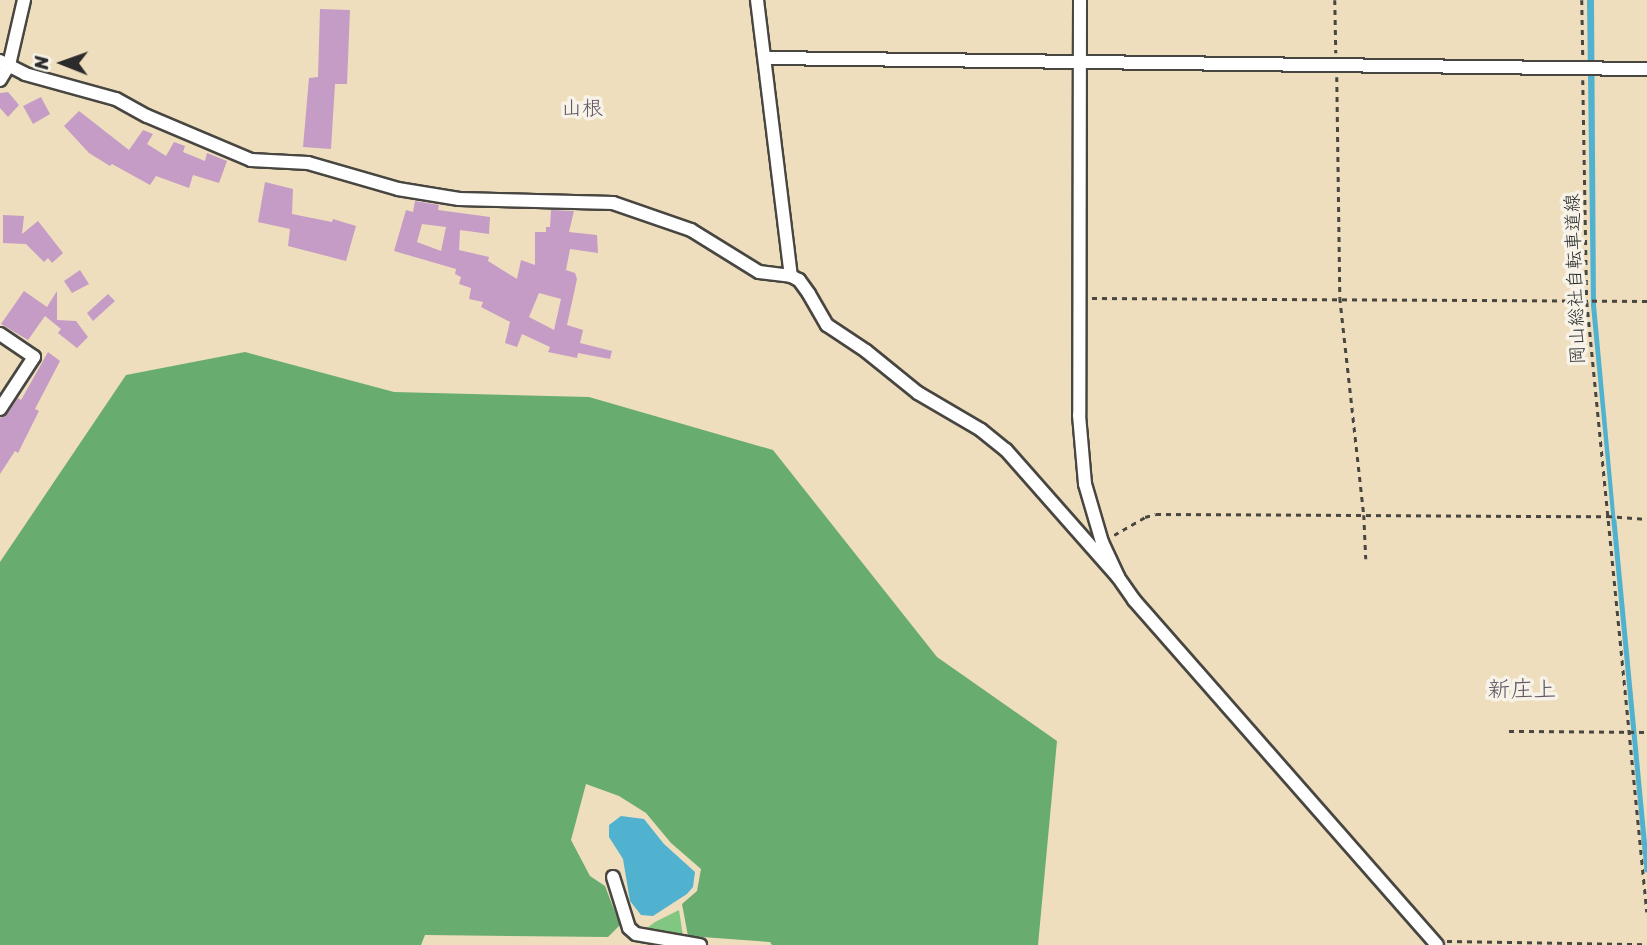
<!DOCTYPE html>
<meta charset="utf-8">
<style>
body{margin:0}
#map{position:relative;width:1647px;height:945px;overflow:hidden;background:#efdebd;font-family:Sriracha,"Klee One",sans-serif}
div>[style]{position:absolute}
.green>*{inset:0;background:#81c782}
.forest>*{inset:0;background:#68ac70}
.water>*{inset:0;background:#50b2cf}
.stream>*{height:4.5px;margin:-2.25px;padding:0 2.25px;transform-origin:2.25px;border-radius:2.25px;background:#50b2cf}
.building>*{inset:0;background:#c49cc5}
.path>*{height:2.5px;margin-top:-1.25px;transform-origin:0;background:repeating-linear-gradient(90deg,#484641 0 5px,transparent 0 10px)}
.roads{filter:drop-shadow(2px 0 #484641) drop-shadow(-2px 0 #484641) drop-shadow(0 2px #484641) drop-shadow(0 -2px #484641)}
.minor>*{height:12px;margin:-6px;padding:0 6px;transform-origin:6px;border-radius:6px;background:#fff}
span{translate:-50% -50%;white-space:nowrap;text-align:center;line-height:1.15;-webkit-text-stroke:7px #f7f3e8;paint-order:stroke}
.street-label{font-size:19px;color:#2b2b2b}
.neighbourhood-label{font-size:21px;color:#615361}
.quarter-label{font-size:23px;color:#615361}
.north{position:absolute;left:28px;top:28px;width:70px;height:70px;-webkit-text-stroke:5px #f7f3e8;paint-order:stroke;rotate:271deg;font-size:19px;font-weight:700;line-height:28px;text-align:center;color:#2b2b2b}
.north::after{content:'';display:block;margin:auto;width:24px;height:32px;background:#2b2b2b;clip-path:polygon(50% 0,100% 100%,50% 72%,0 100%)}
</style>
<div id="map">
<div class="green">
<i style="clip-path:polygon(679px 910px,683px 936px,643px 931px,655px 922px)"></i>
</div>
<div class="forest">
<i style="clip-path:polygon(245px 352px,394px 392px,589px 397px,773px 450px,937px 657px,1057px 741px,1038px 945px,772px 945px,770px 942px,688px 936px,682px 904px,697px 891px,701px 869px,671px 843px,646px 813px,619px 796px,586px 784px,571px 840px,590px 876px,605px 886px,620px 925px,608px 937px,425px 935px,421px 945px,0 945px,0 562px,126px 375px)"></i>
</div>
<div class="water">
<i style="clip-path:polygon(1587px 0,1594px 0,1596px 305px,1616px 524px,1612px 524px,1591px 306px)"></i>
<i style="clip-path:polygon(621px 816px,644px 819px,664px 844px,695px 872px,693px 887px,687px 894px,653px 916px,641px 915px,630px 901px,623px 859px,609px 837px,609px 825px)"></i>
</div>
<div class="stream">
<i style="left:1614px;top:521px;width:350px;rotate:84.6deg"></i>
</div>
<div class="building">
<i style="clip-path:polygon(320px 9px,350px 10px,347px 84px,335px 84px,331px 149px,303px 147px,309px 78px,318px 77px)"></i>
<i style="clip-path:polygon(8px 92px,19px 105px,8px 117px,0 108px,0 93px)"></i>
<i style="clip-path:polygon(41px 97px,50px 114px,33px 124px,23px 106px)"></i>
<i style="clip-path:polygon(79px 111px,129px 150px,143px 130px,153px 134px,147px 144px,166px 156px,174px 142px,185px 146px,183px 152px,205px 161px,207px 153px,227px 161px,219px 183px,193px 175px,189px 188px,156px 176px,150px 185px,112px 164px,110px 166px,89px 153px,64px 126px)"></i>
<i style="clip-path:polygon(265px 182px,293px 189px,292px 214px,332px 222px,333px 219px,356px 226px,346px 261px,288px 246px,290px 229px,258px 222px)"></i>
<i style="clip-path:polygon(evenodd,415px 201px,439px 205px,438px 210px,490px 217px,489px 234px,460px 230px,459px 250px,489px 257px,488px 261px,517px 279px,521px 260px,535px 265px,535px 232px,546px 232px,546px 227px,550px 227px,551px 210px,574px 211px,569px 232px,597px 235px,598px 253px,570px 249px,566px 270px,575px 273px,577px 279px,567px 325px,583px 330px,580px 343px,612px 351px,610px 359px,578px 353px,577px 358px,548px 352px,550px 347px,522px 334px,517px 347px,505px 343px,510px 322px,481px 307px,483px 302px,469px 299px,471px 288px,459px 284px,461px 277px,455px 274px,456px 269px,394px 251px,406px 210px,413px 212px,415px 201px,422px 224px,446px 227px,441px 251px,417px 242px,422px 224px,415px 201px,539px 293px,561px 299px,554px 330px,529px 317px,539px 293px)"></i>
<i style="clip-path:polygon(3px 215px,24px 216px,22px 234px,38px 221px,63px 253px,52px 263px,48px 258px,44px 262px,26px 244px,3px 243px)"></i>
<i style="clip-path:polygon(80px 270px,89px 284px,72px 293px,64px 281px)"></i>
<i style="clip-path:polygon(24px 291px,47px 307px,57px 291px,57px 320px,76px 321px,88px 337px,77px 348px,58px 333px,61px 329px,45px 316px,28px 340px,1px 324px)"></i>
<i style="clip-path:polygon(108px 294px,115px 301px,93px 321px,87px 313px)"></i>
<i style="clip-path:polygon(48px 352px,60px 361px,35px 409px,39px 411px,18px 453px,15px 451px,0 474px,0 418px,7px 414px,18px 398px,21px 400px)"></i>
</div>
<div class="path">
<i style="left:1335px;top:0;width:53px;rotate:88.9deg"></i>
<i style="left:1582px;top:0;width:56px;rotate:89deg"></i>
<i style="left:1337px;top:77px;width:221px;rotate:89.2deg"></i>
<i style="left:1340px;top:298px;width:218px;rotate:83.7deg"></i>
<i style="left:1364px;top:515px;width:44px;rotate:87.4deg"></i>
<i style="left:1583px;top:80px;width:222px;rotate:89deg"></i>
<i style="left:1587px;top:302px;width:613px;rotate:84.38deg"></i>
<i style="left:1092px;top:298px;width:555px;rotate:0.31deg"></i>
<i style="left:1114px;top:535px;width:36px;rotate:-30deg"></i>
<i style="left:1145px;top:517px;width:11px;rotate:-15deg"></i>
<i style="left:1156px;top:514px;width:451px;rotate:0.3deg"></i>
<i style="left:1607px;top:516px;width:40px;rotate:4.3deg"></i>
<i style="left:1509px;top:731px;width:138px;rotate:0.4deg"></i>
<i style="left:1447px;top:941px;width:200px;rotate:0.9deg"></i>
</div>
<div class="roads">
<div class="minor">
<i style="left:757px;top:0;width:278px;rotate:83deg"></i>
<i style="left:1080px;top:0;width:415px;rotate:90.1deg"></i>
<i style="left:1079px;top:415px;width:69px;rotate:85deg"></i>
<i style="left:1085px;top:484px;width:60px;rotate:73.7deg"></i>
<i style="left:1102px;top:542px;width:38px;rotate:65deg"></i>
<i style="left:1118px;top:577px;width:28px;rotate:55deg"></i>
<i style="left:1134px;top:600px;width:459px;rotate:48.7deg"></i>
<i style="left:766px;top:58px;width:881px;rotate:0.72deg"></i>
<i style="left:0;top:61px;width:28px;rotate:27deg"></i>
<i style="left:25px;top:74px;width:94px;rotate:15.4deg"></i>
<i style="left:116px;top:99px;width:35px;rotate:29deg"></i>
<i style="left:147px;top:116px;width:113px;rotate:22.9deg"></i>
<i style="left:251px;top:160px;width:57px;rotate:3deg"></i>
<i style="left:308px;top:163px;width:94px;rotate:16.1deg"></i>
<i style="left:398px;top:189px;width:62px;rotate:9.3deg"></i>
<i style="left:459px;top:199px;width:154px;rotate:1.5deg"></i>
<i style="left:613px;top:203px;width:83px;rotate:19.1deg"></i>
<i style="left:691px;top:230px;width:80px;rotate:31.7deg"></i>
<i style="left:759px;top:272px;width:32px;rotate:7deg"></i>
<i style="left:791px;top:276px;width:9px;rotate:27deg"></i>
<i style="left:799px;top:280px;width:17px;rotate:54deg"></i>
<i style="left:809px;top:294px;width:36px;rotate:60deg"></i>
<i style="left:827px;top:325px;width:47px;rotate:33.7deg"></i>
<i style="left:866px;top:351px;width:67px;rotate:38.9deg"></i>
<i style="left:918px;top:393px;width:73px;rotate:30.4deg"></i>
<i style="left:981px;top:430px;width:32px;rotate:39deg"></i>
<i style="left:1006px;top:450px;width:169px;rotate:48.6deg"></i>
<i style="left:0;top:80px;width:17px;rotate:-59deg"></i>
<i style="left:9px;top:65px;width:67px;rotate:-77deg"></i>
<i style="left:0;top:334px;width:41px;rotate:34.1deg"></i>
<i style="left:34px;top:357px;width:62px;rotate:123.2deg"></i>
<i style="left:613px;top:877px;width:53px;rotate:72.6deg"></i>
<i style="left:629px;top:928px;width:9px;rotate:41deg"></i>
<i style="left:636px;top:934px;width:65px;rotate:9.8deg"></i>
</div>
</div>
<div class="street-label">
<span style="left:1575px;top:279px;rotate:-92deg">岡山総社自転車道線</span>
</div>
<div class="neighbourhood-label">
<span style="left:582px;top:108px">山根</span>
</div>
<div class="quarter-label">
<span style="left:1522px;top:690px">新庄上</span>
</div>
<div class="north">N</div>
</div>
